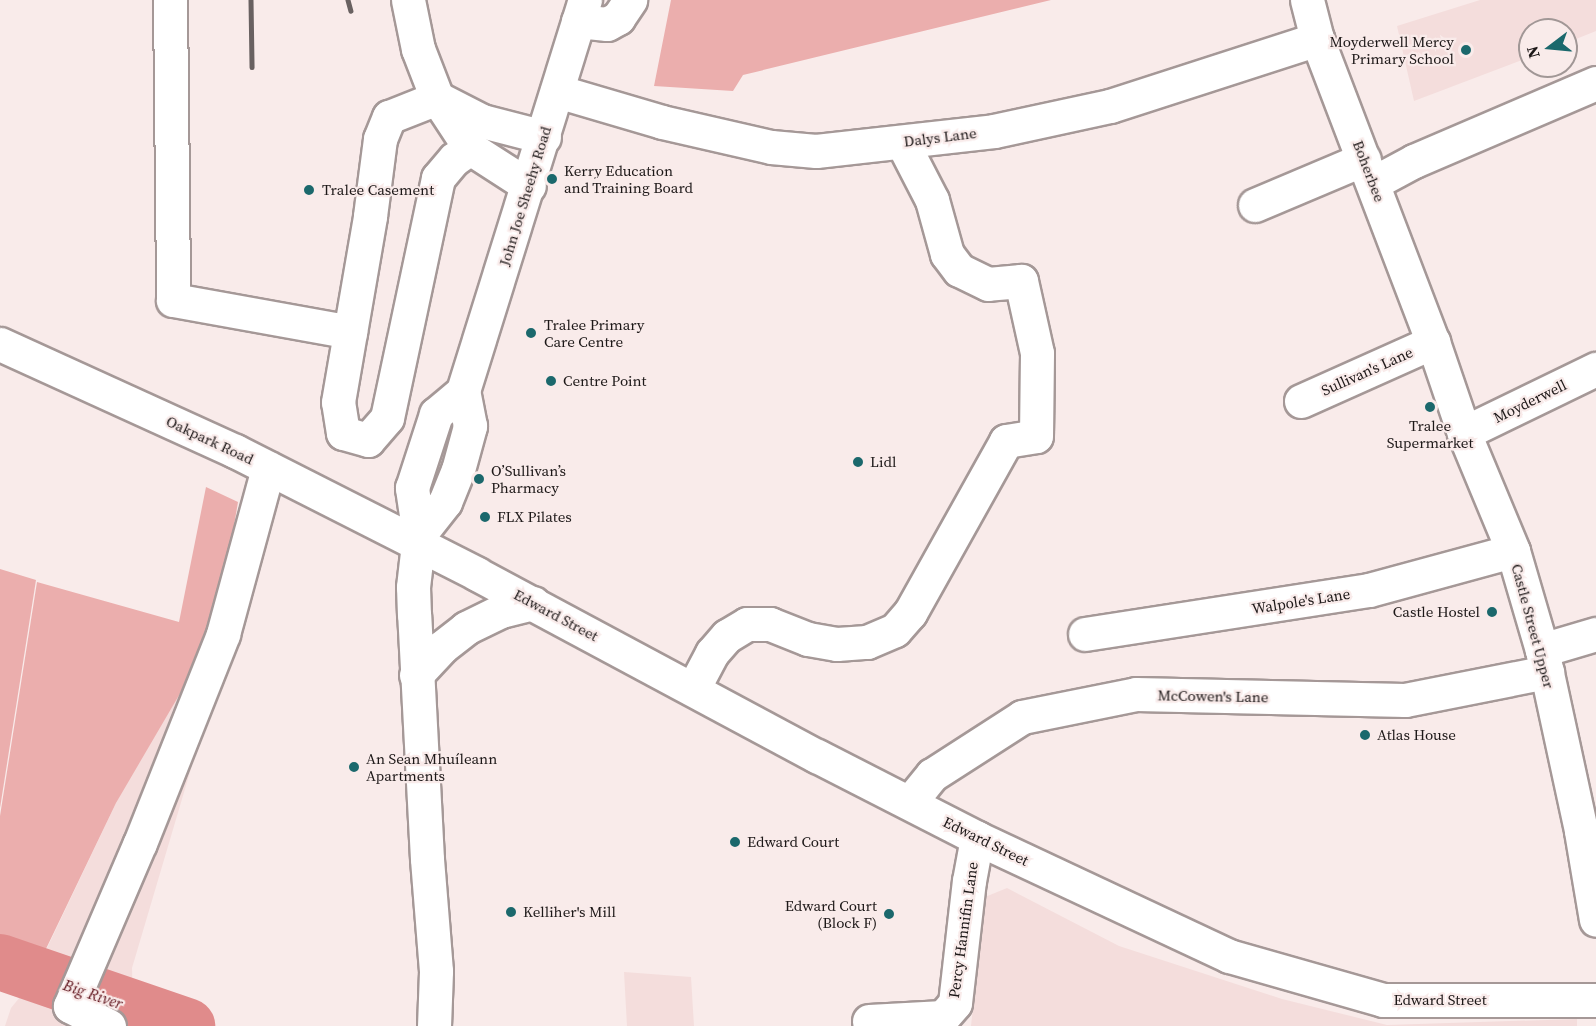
<!DOCTYPE html>
<meta charset="utf-8">
<style>
body{margin:0}
#map{position:relative;width:1596px;height:1026px;overflow:hidden;background:#f9ebea;font-family:"Source Serif 4",serif}
div>[style]{position:absolute}
.built>*{inset:0;background:#f4dddc}
.green>*{inset:0;background:#ebaead}
.river>*{height:56px;margin:-28px;padding:0 28px;transform-origin:28px;border-radius:28px;background:#e08b8b}
.roads{filter:drop-shadow(2px 0 #a59897) drop-shadow(-2px 0 #a59897) drop-shadow(0 2px #a59897) drop-shadow(0 -2px #a59897)}
.minor>*{height:33px;margin:-16.5px;padding:0 16.5px;transform-origin:16.5px;border-radius:16.5px;background:#fff}
.major>*{height:33px;margin:-16.5px;padding:0 16.5px;transform-origin:16.5px;border-radius:16.5px;background:#fff}
.rail>*{height:4.5px;margin:-2.25px;padding:0 2.25px;transform-origin:2.25px;border-radius:2.25px;background:#696161}
.dots>*{width:16px;height:16px;translate:-50% -50%;box-sizing:border-box;border:3px solid #f9ebea;border-radius:50%}
span{translate:-50% -50%;white-space:nowrap;text-align:center;line-height:1.15;-webkit-text-stroke:4.5px #f9ebea;paint-order:stroke}
.poi-label{font-size:15px;color:#1d1818}
.right{translate:-100% -50%;text-align:right}
.left{translate:0 -50%;text-align:left}
.street-label{font-size:15px;color:#1d1818}
.water-label{font-size:16px;color:#5f131c;font-style:italic}
.north{position:absolute;left:1518px;top:18px;width:60px;height:60px;box-sizing:border-box;background:#f9ebea;border:2px solid #a19796;border-radius:50%;rotate:254deg;font-size:16px;font-weight:700;line-height:24px;text-align:center;color:#1d1818}
.north::after{content:'';display:block;margin:auto;width:21px;height:27px;background:#1b686c;clip-path:polygon(50% 0,100% 100%,50% 72%,0 100%)}
</style>
<div id="map">
<div class="built">
<i style="clip-path:polygon(1480px 0,1596px 0,1596px 31px,1566px 43px,1566px 30px,1530px 30px,1530px 57px,1414px 101px,1397px 26px)"></i>
<i style="clip-path:polygon(269px 505px,132px 968px,133px 1006px,141px 1026px,5px 1026px,11px 1008px,29px 986px,116px 803px)"></i>
<i style="clip-path:polygon(1007px 888px,1119px 946px,1282px 999px,1387px 1025px,1577px 1019px,1577px 1026px,971px 1026px,985px 897px)"></i>
<i style="clip-path:polygon(624px 972px,691px 977px,694px 1026px,627px 1026px)"></i>
</div>
<div class="green">
<i style="clip-path:polygon(671px 0,1051px 0,743px 75px,733px 91px,654px 86px)"></i>
<i style="clip-path:polygon(206px 487px,238px 502px,216px 632px,116px 803px,44px 953px,0 937px,0 816px,37px 582px,179px 622px)"></i>
<i style="clip-path:polygon(0 569px,36px 580px,0 808px)"></i>
</div>
<div class="river">
<i style="left:0;top:962px;width:198px;rotate:18.9deg"></i>
</div>
<div class="roads">
<div class="minor">
<i style="left:170px;top:0;width:300px;rotate:89.4deg"></i>
<i style="left:173px;top:300px;width:180px;rotate:10.2deg"></i>
<i style="left:408px;top:0;width:50px;rotate:78.5deg"></i>
<i style="left:418px;top:49px;width:53px;rotate:68.8deg"></i>
<i style="left:437px;top:98px;width:60px;rotate:56.6deg"></i>
<i style="left:470px;top:148px;width:70px;rotate:32.8deg"></i>
<i style="left:578px;top:21px;width:29px;rotate:6deg"></i>
<i style="left:607px;top:24px;width:13px;rotate:-29deg"></i>
<i style="left:618px;top:18px;width:22px;rotate:-56deg"></i>
<i style="left:557px;top:91px;width:109px;rotate:16.4deg"></i>
<i style="left:662px;top:122px;width:112px;rotate:12.9deg"></i>
<i style="left:771px;top:147px;width:45px;rotate:5.1deg"></i>
<i style="left:816px;top:151px;width:179px;rotate:-6.4deg"></i>
<i style="left:994px;top:131px;width:119px;rotate:-12.2deg"></i>
<i style="left:1110px;top:106px;width:218px;rotate:-17.9deg"></i>
<i style="left:470px;top:148px;width:19px;rotate:145deg"></i>
<i style="left:454px;top:159px;width:25px;rotate:130deg"></i>
<i style="left:438px;top:178px;width:245px;rotate:102deg"></i>
<i style="left:387px;top:418px;width:29px;rotate:131deg"></i>
<i style="left:368px;top:440px;width:26px;rotate:-164deg"></i>
<i style="left:343px;top:433px;width:31px;rotate:-99deg"></i>
<i style="left:338px;top:402px;width:189px;rotate:-80.2deg"></i>
<i style="left:370px;top:216px;width:78px;rotate:-82.6deg"></i>
<i style="left:380px;top:139px;width:24px;rotate:-68deg"></i>
<i style="left:389px;top:117px;width:52px;rotate:-21.6deg"></i>
<i style="left:437px;top:98px;width:51px;rotate:27.1deg"></i>
<i style="left:482px;top:121px;width:64px;rotate:14.5deg"></i>
<i style="left:1373px;top:183px;width:47px;rotate:-28.2deg"></i>
<i style="left:1414px;top:161px;width:198px;rotate:-23.2deg"></i>
<i style="left:1255px;top:205px;width:118px;rotate:-22.9deg"></i>
<i style="left:1301px;top:401px;width:145px;rotate:-24.1deg"></i>
<i style="left:1085px;top:634px;width:287px;rotate:-8.8deg"></i>
<i style="left:1369px;top:590px;width:149px;rotate:-15.2deg"></i>
<i style="left:1542px;top:650px;width:56px;rotate:-16.5deg"></i>
<i style="left:693px;top:689px;width:41px;rotate:-62.2deg"></i>
<i style="left:712px;top:653px;width:23px;rotate:-49deg"></i>
<i style="left:727px;top:636px;width:23px;rotate:-31deg"></i>
<i style="left:747px;top:624px;width:23px"></i>
<i style="left:770px;top:624px;width:41px;rotate:21.5deg"></i>
<i style="left:808px;top:639px;width:29px;rotate:10deg"></i>
<i style="left:837px;top:644px;width:30px;rotate:-4deg"></i>
<i style="left:867px;top:642px;width:30px;rotate:-23deg"></i>
<i style="left:895px;top:630px;width:23px;rotate:-49deg"></i>
<i style="left:910px;top:613px;width:197px;rotate:-60.8deg"></i>
<i style="left:1006px;top:441px;width:30px;rotate:-9deg"></i>
<i style="left:1036px;top:436px;width:83px;rotate:-89.3deg"></i>
<i style="left:1037px;top:353px;width:74px;rotate:-102.5deg"></i>
<i style="left:1021px;top:281px;width:33px;rotate:175deg"></i>
<i style="left:988px;top:284px;width:32px;rotate:-154deg"></i>
<i style="left:959px;top:270px;width:20px;rotate:-127deg"></i>
<i style="left:947px;top:254px;width:56px;rotate:-105.5deg"></i>
<i style="left:932px;top:200px;width:65px;rotate:-117.3deg"></i>
<i style="left:910px;top:802px;width:35px;rotate:-51deg"></i>
<i style="left:932px;top:775px;width:107px;rotate:-32.8deg"></i>
<i style="left:1022px;top:717px;width:116px;rotate:-11.4deg"></i>
<i style="left:1136px;top:694px;width:269px;rotate:1.3deg"></i>
<i style="left:1405px;top:700px;width:145px;rotate:-11.2deg"></i>
<i style="left:869px;top:1021px;width:74px;rotate:-3.1deg"></i>
<i style="left:943px;top:1017px;width:18px;rotate:-49deg"></i>
<i style="left:955px;top:1003px;width:123px;rotate:-83.5deg"></i>
<i style="left:969px;top:881px;width:44px;rotate:-79.5deg"></i>
<i style="left:109px;top:1026px;width:44px;rotate:-152.9deg"></i>
<i style="left:70px;top:1006px;width:177px;rotate:-66.8deg"></i>
<i style="left:140px;top:843px;width:225px;rotate:-68.3deg"></i>
<i style="left:223px;top:634px;width:172px;rotate:-74.8deg"></i>
</div>
<div class="major">
<i style="left:1307px;top:0;width:40px;rotate:75.6deg"></i>
<i style="left:1317px;top:39px;width:324px;rotate:69.1deg"></i>
<i style="left:1433px;top:342px;width:96px;rotate:71.2deg"></i>
<i style="left:1464px;top:433px;width:128px;rotate:67.4deg"></i>
<i style="left:1513px;top:551px;width:103px;rotate:73.7deg"></i>
<i style="left:1542px;top:650px;width:185px;rotate:77.8deg"></i>
<i style="left:1581px;top:831px;width:90px;rotate:80.4deg"></i>
<i style="left:0;top:344px;width:258px;rotate:24.5deg"></i>
<i style="left:235px;top:451px;width:271px;rotate:26.9deg"></i>
<i style="left:477px;top:574px;width:386px;rotate:28.2deg"></i>
<i style="left:817px;top:756px;width:180px;rotate:27.1deg"></i>
<i style="left:977px;top:838px;width:278px;rotate:25.1deg"></i>
<i style="left:1229px;top:956px;width:160px;rotate:15.9deg"></i>
<i style="left:1383px;top:1000px;width:213px"></i>
<i style="left:1464px;top:433px;width:147px;rotate:-25.9deg"></i>
<i style="left:419px;top:535px;width:42px;rotate:-51.8deg"></i>
<i style="left:445px;top:502px;width:35px;rotate:-68deg"></i>
<i style="left:458px;top:470px;width:46px;rotate:-74.7deg"></i>
<i style="left:470px;top:426px;width:36px;rotate:-101deg"></i>
<i style="left:463px;top:391px;width:410px;rotate:-72.7deg"></i>
<i style="left:416px;top:675px;width:38px;rotate:-47deg"></i>
<i style="left:442px;top:647px;width:31px;rotate:-38deg"></i>
<i style="left:466px;top:628px;width:39px;rotate:-26deg"></i>
<i style="left:501px;top:611px;width:33px;rotate:-14deg"></i>
<i style="left:434px;top:1026px;width:55px;rotate:-87.9deg"></i>
<i style="left:436px;top:971px;width:112px;rotate:-94.6deg"></i>
<i style="left:427px;top:859px;width:244px;rotate:-93deg"></i>
<i style="left:414px;top:615px;width:28px;rotate:-92deg"></i>
<i style="left:413px;top:587px;width:52px;rotate:-83.4deg"></i>
<i style="left:419px;top:535px;width:48px;rotate:-98.5deg"></i>
<i style="left:412px;top:488px;width:78px;rotate:-72deg"></i>
<i style="left:436px;top:414px;width:35px;rotate:-40deg"></i>
</div>
</div>
<div class="rail">
<i style="left:251px;top:0;width:67px;rotate:89.1deg"></i>
<i style="left:348px;top:0;width:11px;rotate:75deg"></i>
</div>
<div class="dots">
<i style="left:1466px;top:50px;background:#1b686c"></i>
<i style="left:552px;top:179px;background:#1b686c"></i>
<i style="left:309px;top:190px;background:#1b686c"></i>
<i style="left:531px;top:333px;background:#1b686c"></i>
<i style="left:551px;top:381px;background:#1b686c"></i>
<i style="left:1430px;top:407px;background:#1b686c"></i>
<i style="left:858px;top:462px;background:#1b686c"></i>
<i style="left:479px;top:479px;background:#1b686c"></i>
<i style="left:485px;top:517px;background:#1b686c"></i>
<i style="left:1492px;top:612px;background:#1b686c"></i>
<i style="left:1365px;top:735px;background:#1b686c"></i>
<i style="left:354px;top:767px;background:#1b686c"></i>
<i style="left:735px;top:842px;background:#1b686c"></i>
<i style="left:511px;top:912px;background:#1b686c"></i>
<i style="left:889px;top:914px;background:#1b686c"></i>
</div>
<div class="poi-label">
<span class="right" style="left:1454px;top:50px">Moyderwell Mercy<br>Primary School</span>
<span class="left" style="left:564px;top:179px">Kerry Education<br>and Training Board</span>
<span class="left" style="left:322px;top:190px">Tralee Casement</span>
<span class="left" style="left:544px;top:333px">Tralee Primary<br>Care Centre</span>
<span class="left" style="left:563px;top:381px">Centre Point</span>
<span style="left:1430px;top:434px">Tralee<br>Supermarket</span>
<span class="left" style="left:870px;top:462px">Lidl</span>
<span class="left" style="left:491px;top:479px">O’Sullivan’s<br>Pharmacy</span>
<span class="left" style="left:497px;top:517px">FLX Pilates</span>
<span class="right" style="left:1480px;top:612px">Castle Hostel</span>
<span class="left" style="left:1377px;top:735px">Atlas House</span>
<span class="left" style="left:366px;top:767px">An Sean Mhuíleann<br>Apartments</span>
<span class="left" style="left:747px;top:842px">Edward Court</span>
<span class="right" style="left:877px;top:914px">Edward Court<br>(Block F)</span>
<span class="left" style="left:523px;top:912px">Kelliher's Mill</span>
</div>
<div class="street-label">
<span style="left:940px;top:137px;rotate:-7deg">Dalys Lane</span>
<span style="left:1369px;top:171px;rotate:69deg">Boherbee</span>
<span style="left:525px;top:196px;rotate:-73deg">John Joe Sheehy Road</span>
<span style="left:1367px;top:371px;rotate:-24deg">Sullivan's Lane</span>
<span style="left:1530px;top:401px;rotate:-26deg">Moyderwell</span>
<span style="left:210px;top:440px;rotate:25deg">Oakpark Road</span>
<span style="left:1301px;top:601px;rotate:-9deg">Walpole's Lane</span>
<span style="left:556px;top:615px;rotate:28deg">Edward Street</span>
<span style="left:1533px;top:626px;rotate:75deg">Castle Street Upper</span>
<span style="left:1213px;top:696px;rotate:1deg">McCowen's Lane</span>
<span style="left:986px;top:841px;rotate:26deg">Edward Street</span>
<span style="left:963px;top:930px;rotate:-82deg">Percy Hannifin Lane</span>
<span style="left:1440px;top:1000px">Edward Street</span>
</div>
<div class="water-label">
<span style="left:93px;top:994px;rotate:19deg">Big River</span>
</div>
<div class="north">N</div>
</div>
